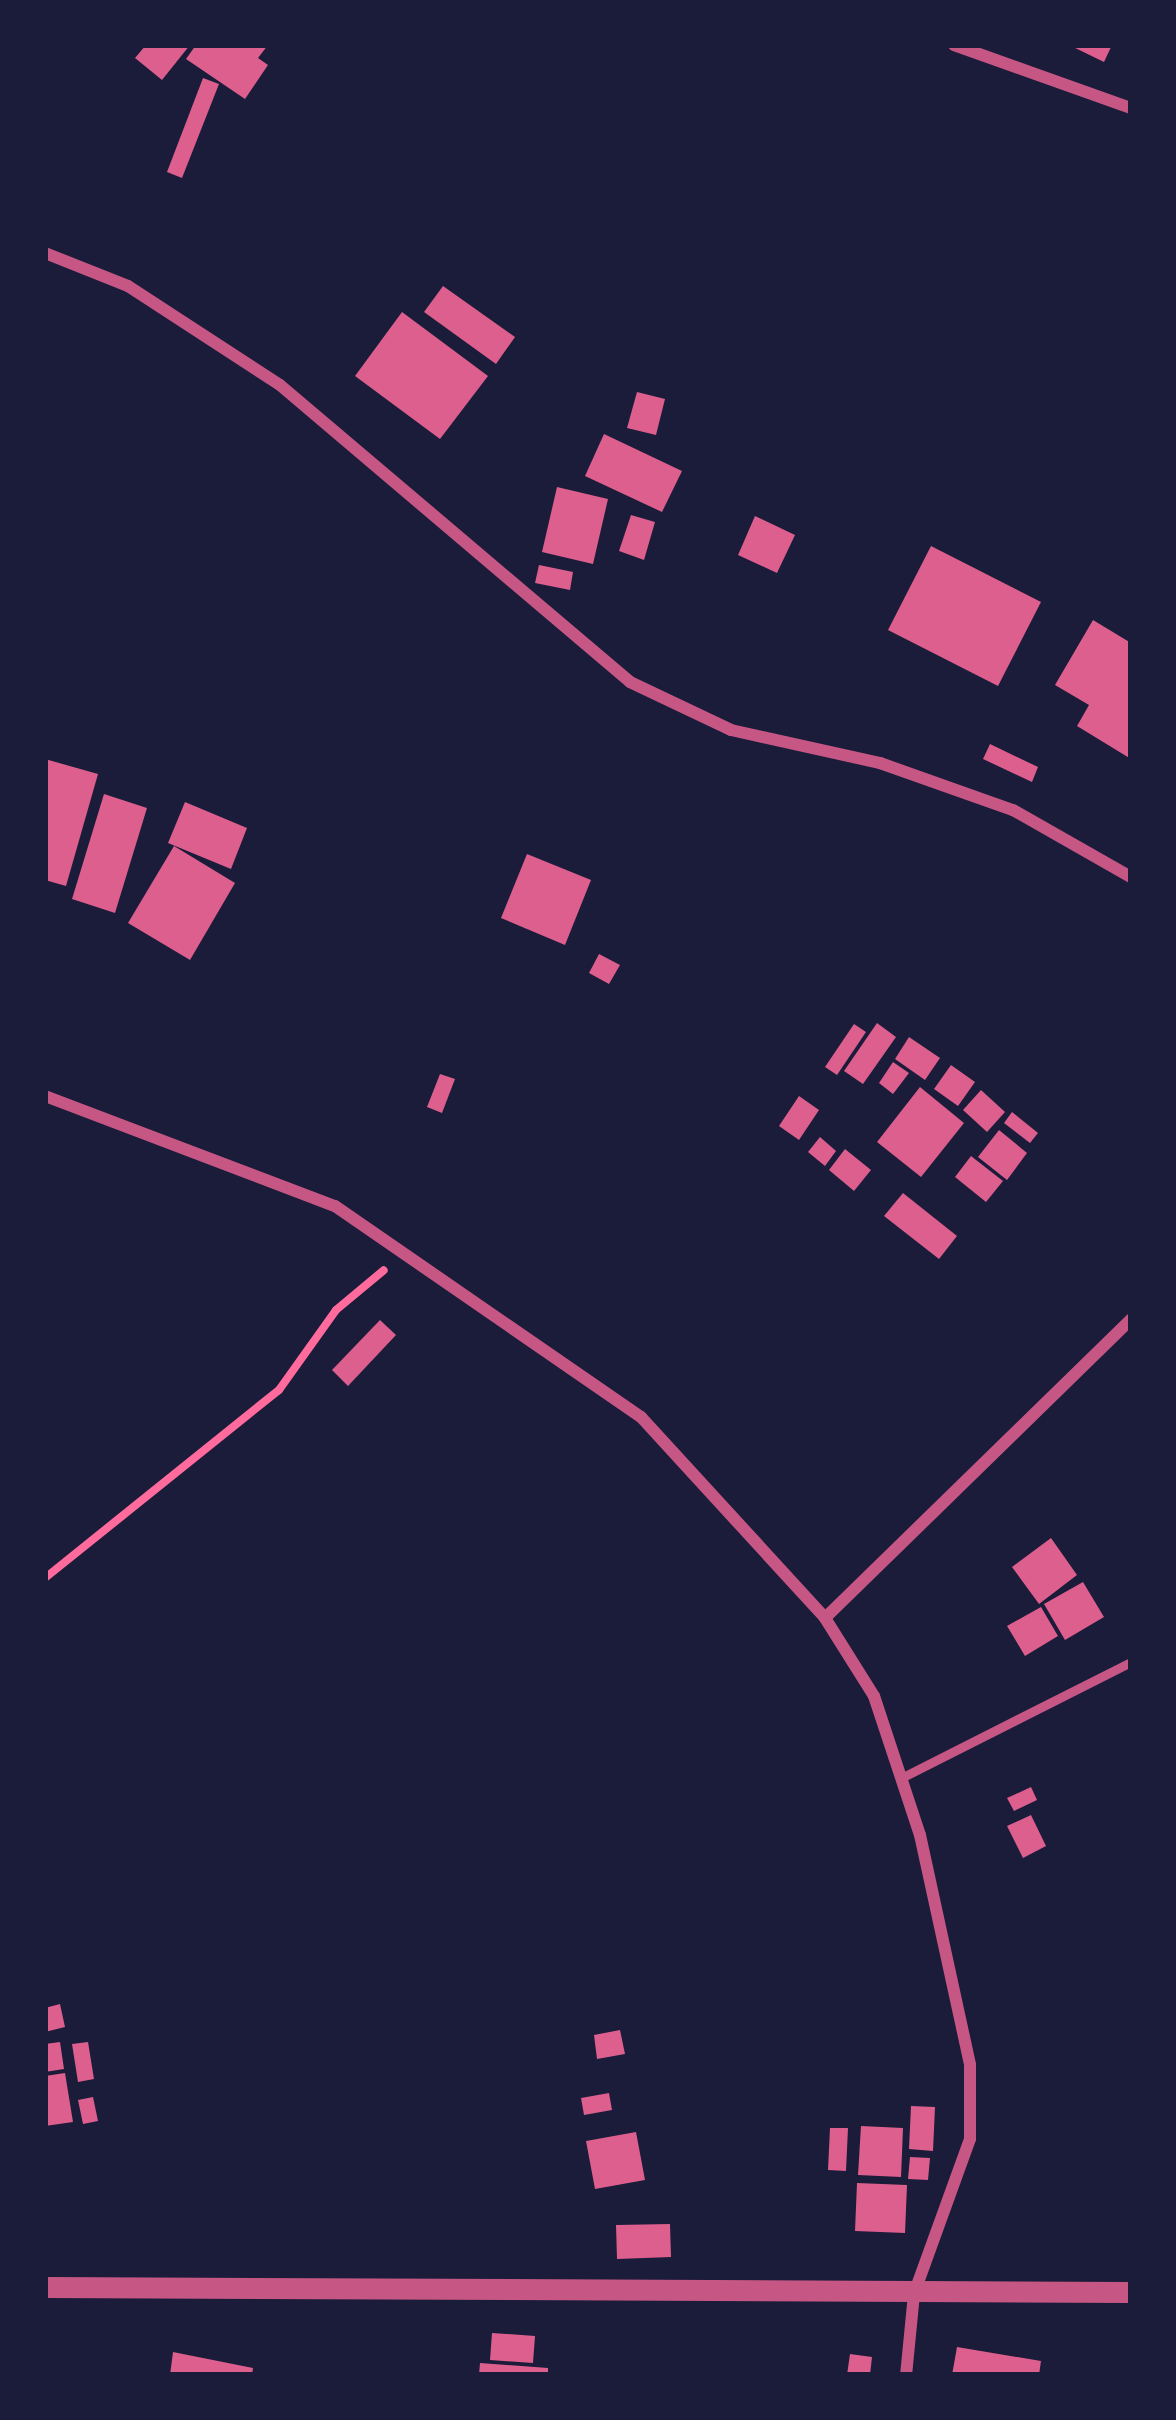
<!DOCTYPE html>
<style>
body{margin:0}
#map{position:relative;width:1176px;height:2420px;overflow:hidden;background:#1b1b3a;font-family:Karla,sans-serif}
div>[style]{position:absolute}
.building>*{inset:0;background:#dd5f8e}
.path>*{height:8px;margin:-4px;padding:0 4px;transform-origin:4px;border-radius:4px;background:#ff6b9d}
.service>*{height:9px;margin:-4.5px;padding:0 4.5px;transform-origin:4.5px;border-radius:4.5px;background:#c65784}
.minor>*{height:12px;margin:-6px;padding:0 6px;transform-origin:6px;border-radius:6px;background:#c65784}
.tertiary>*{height:21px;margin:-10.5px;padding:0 10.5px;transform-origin:10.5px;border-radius:10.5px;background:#c65784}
span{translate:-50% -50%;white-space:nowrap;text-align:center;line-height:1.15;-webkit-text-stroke:9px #1b1b3a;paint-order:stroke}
.frame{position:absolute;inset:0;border:48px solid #1b1b3a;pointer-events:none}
</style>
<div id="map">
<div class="building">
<i style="clip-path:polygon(146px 45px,190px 45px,162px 80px,135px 58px)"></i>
<i style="clip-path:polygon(196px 45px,268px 45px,258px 58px,268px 65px,245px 99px,186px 59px)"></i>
<i style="clip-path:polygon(1069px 45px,1112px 45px,1104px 62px)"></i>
<i style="clip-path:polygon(203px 78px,219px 84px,182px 178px,167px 172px)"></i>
<i style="clip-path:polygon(443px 286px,515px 337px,496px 364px,424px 312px)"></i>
<i style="clip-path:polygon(402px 312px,488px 376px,440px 439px,355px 376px)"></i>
<i style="clip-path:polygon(637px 392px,665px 399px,656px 435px,627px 428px)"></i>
<i style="clip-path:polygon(604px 434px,682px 471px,662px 512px,585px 476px)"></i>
<i style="clip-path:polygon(557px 487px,608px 499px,593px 564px,542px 552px)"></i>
<i style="clip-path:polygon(631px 515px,655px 522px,644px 560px,619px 551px)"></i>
<i style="clip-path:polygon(755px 516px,795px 535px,777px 573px,738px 555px)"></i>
<i style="clip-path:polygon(931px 546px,1041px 602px,998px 686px,888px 630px)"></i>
<i style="clip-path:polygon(539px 565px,573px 572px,570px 590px,535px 583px)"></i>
<i style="clip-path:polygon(1093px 620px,1131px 643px,1131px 759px,1077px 726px,1089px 705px,1055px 685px)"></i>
<i style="clip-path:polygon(990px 744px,1038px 767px,1032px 782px,983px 759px)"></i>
<i style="clip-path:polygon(45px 759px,98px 774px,66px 886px,45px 880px)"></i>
<i style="clip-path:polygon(104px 794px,147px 808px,115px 913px,72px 899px)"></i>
<i style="clip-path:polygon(185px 802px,247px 828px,231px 869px,168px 843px)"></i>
<i style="clip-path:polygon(174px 846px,235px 883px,190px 960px,128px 923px)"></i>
<i style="clip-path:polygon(527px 854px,591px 880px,565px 945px,501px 918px)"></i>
<i style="clip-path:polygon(599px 954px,620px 965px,609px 984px,589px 973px)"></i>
<i style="clip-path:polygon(877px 1023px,896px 1037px,863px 1084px,844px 1071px)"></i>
<i style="clip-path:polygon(854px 1024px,866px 1032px,837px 1075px,825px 1067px)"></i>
<i style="clip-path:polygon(909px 1037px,940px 1058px,925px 1080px,895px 1059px)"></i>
<i style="clip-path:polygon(893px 1062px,909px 1073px,893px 1094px,879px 1083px)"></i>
<i style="clip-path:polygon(951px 1065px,975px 1082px,958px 1106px,934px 1089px)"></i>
<i style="clip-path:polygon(440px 1074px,455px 1079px,442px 1113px,427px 1107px)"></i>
<i style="clip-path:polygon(920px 1087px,964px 1123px,921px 1177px,877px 1142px)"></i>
<i style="clip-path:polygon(981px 1090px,1005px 1112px,987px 1132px,963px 1110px)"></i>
<i style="clip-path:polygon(799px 1096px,819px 1110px,799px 1140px,779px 1126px)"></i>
<i style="clip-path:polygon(1012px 1112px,1038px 1133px,1030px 1143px,1004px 1123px)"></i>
<i style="clip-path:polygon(999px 1130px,1027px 1153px,1007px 1180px,978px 1157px)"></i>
<i style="clip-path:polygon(820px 1137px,836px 1151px,825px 1166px,808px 1152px)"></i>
<i style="clip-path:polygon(845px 1149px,871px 1170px,854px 1191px,829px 1170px)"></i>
<i style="clip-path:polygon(971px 1156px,1003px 1181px,986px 1202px,955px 1177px)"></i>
<i style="clip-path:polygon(903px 1193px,957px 1236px,939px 1259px,884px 1216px)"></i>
<i style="clip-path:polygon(380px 1320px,396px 1335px,348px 1386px,332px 1370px)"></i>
<i style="clip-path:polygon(1051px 1538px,1077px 1575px,1039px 1604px,1012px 1567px)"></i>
<i style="clip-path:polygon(1083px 1582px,1104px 1617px,1065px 1640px,1044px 1604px)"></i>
<i style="clip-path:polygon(1041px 1607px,1058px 1636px,1025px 1656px,1007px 1626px)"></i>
<i style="clip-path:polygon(1031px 1787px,1037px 1800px,1014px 1811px,1007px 1798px)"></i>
<i style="clip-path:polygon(1031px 1815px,1046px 1846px,1023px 1858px,1007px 1826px)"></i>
<i style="clip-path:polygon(60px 2004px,65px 2027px,45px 2032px,45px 2008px)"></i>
<i style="clip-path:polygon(620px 2030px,625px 2054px,597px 2059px,594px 2035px)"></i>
<i style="clip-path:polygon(60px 2042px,64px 2069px,45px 2072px,45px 2044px)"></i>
<i style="clip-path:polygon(88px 2042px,94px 2079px,78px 2082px,72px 2044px)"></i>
<i style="clip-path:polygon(65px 2073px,73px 2122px,45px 2126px,45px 2076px)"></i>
<i style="clip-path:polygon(609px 2093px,612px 2110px,584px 2115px,581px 2098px)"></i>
<i style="clip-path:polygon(93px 2097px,98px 2121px,83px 2124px,78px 2100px)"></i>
<i style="clip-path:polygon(911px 2106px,935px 2107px,933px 2151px,909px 2149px)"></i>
<i style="clip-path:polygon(861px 2126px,903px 2128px,901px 2177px,858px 2175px)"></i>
<i style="clip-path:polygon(830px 2128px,848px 2128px,846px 2171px,828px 2170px)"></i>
<i style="clip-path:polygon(636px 2132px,645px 2180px,595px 2189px,586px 2141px)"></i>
<i style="clip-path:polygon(910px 2157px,930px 2158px,928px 2180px,908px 2179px)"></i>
<i style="clip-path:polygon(857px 2183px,907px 2185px,905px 2233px,855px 2231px)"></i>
<i style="clip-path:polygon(670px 2224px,671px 2257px,617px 2259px,616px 2225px)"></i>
<i style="clip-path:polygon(492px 2333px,535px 2336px,533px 2363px,490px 2360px)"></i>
<i style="clip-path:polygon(957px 2347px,1041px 2361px,1039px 2375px,952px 2375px)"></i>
<i style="clip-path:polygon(173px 2352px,253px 2368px,252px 2375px,170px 2375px)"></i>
<i style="clip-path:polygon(850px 2354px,872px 2357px,870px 2375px,847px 2375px)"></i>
<i style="clip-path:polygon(480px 2363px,548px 2368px,548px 2375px,479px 2375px)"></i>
</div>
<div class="path">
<i style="left:45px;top:1578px;width:300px;rotate:-38.8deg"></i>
<i style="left:279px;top:1390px;width:98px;rotate:-54.5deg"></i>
<i style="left:336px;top:1310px;width:62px;rotate:-39.8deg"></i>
</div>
<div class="service">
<i style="left:901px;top:1778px;width:258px;rotate:-26.8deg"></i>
</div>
<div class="minor">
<i style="left:954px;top:45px;width:188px;rotate:19.6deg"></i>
<i style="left:45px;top:253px;width:89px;rotate:21.7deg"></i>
<i style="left:128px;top:286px;width:181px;rotate:33.1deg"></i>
<i style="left:280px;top:385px;width:459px;rotate:40.3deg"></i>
<i style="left:630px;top:682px;width:112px;rotate:25.4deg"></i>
<i style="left:731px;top:730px;width:153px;rotate:12.5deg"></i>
<i style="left:880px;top:763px;width:141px;rotate:19.5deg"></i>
<i style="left:1013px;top:810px;width:136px;rotate:29.6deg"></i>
<i style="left:45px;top:1096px;width:310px;rotate:20.8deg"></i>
<i style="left:335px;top:1206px;width:372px;rotate:34.6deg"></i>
<i style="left:641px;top:1417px;width:273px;rotate:47.5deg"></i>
<i style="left:825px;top:1618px;width:92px;rotate:57.9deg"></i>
<i style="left:874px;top:1696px;width:146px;rotate:71.7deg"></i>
<i style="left:920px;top:1835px;width:235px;rotate:77.7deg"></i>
<i style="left:970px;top:2065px;width:74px;rotate:90deg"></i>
<i style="left:970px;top:2139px;width:165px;rotate:109.9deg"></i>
<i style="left:914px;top:2294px;width:81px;rotate:95.6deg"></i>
<i style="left:825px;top:1618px;width:428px;rotate:-44.3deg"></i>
</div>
<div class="tertiary">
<i style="left:45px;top:2287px;width:1086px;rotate:0.26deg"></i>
</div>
<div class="frame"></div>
</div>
